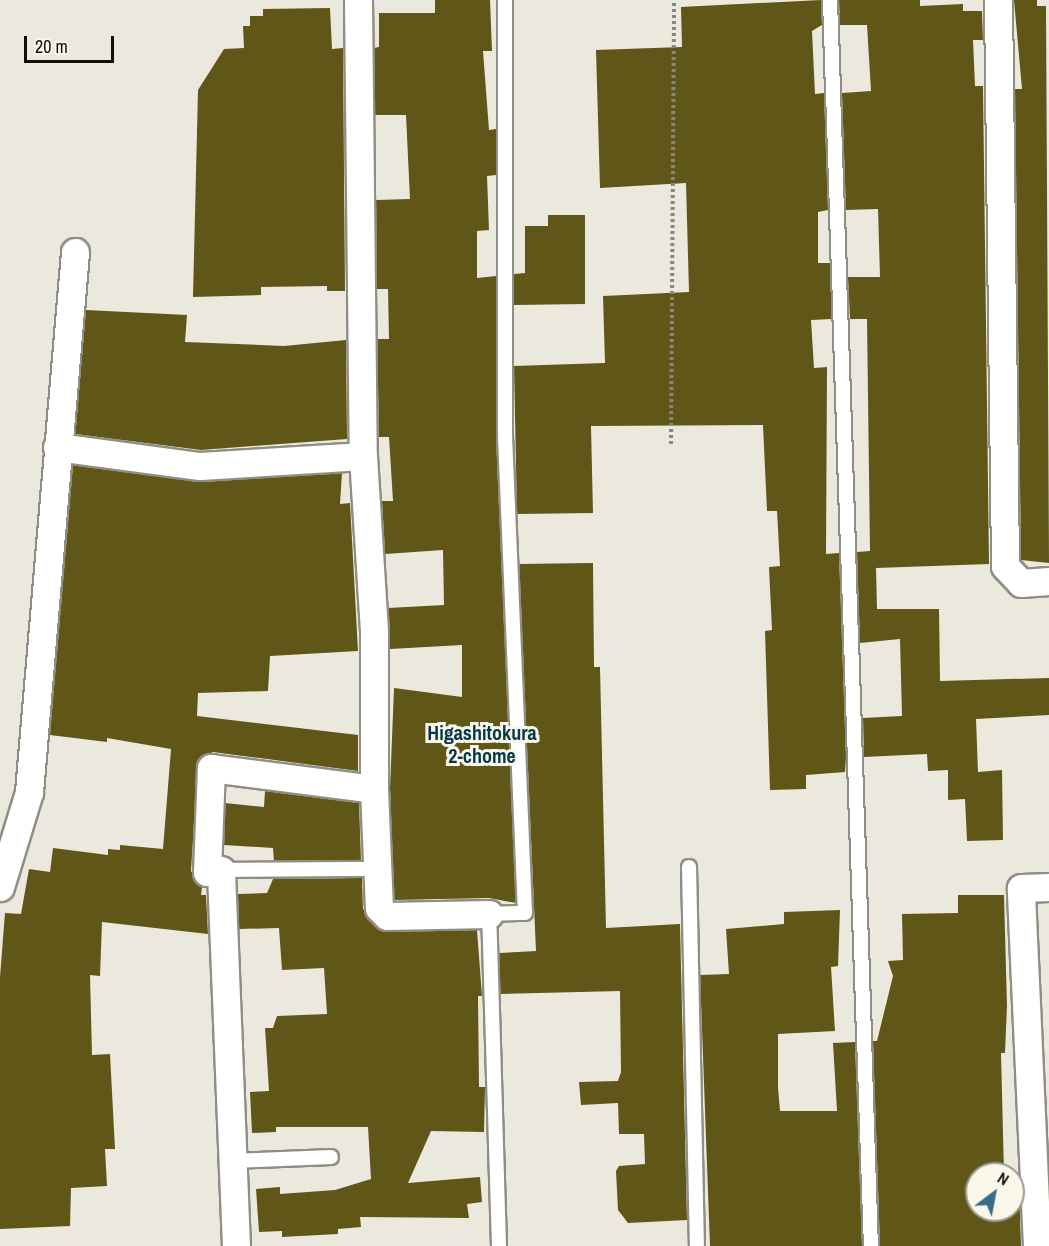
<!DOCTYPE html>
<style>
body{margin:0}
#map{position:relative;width:1049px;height:1246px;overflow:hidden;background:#ebe9dd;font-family:"Archivo Narrow",sans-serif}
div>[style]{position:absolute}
.building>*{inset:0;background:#605618}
.path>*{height:4px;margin-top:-2px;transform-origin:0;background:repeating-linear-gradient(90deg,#88877e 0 3px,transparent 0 6px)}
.roads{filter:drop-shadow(2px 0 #8f8e83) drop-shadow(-2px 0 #8f8e83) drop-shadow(0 2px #8f8e83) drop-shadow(0 -2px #8f8e83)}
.lane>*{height:14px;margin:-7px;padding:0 7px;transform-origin:7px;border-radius:7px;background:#fff}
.street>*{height:27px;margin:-13.5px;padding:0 13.5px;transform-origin:13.5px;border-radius:13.5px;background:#fff}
span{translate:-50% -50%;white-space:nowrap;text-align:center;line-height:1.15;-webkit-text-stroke:6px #f8f7ea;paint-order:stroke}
.neighbourhood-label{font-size:20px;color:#07374b;font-weight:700}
.north{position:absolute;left:965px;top:1162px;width:60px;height:60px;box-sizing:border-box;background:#f8f7ea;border:2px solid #9b9a91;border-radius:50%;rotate:32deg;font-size:16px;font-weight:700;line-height:24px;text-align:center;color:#100f0b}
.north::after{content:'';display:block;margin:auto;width:21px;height:27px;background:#366e88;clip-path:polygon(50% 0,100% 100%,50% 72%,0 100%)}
.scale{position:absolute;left:24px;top:36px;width:90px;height:27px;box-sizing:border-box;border:3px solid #100f0b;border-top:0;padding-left:8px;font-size:18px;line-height:21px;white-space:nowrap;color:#100f0b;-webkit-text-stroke:4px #f8f7ea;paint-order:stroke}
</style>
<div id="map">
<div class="building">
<i style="clip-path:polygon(435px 0,490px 0,492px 51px,483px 51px,489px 130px,496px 129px,496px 175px,487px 176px,489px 230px,477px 231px,477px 278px,496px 276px,496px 433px,516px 903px,489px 898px,394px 900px,390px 789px,394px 688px,462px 697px,462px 645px,390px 649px,388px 608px,444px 605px,443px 550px,385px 554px,382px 501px,393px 501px,389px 437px,379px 437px,377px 339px,389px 339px,388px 289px,377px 289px,376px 200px,410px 199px,406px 115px,375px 115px,374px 48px,379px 47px,379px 13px,435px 13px)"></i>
<i style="clip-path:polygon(821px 0,822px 25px,812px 31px,815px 94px,824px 93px,828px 210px,818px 212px,818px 263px,830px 263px,832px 319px,811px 320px,814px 368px,827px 367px,826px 554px,839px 553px,846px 758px,845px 772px,806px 775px,806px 789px,770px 790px,765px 631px,772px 630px,769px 567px,780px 566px,777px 511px,767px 511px,763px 425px,591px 426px,593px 513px,517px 514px,514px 366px,605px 363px,603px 296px,689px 292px,686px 183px,600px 188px,596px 50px,682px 47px,681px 7px)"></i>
<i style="clip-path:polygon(839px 0,920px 0,920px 6px,963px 4px,963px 11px,982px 11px,983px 40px,973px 40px,975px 86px,983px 86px,989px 564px,876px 568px,877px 609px,939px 609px,940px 681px,1049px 678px,1049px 715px,976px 719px,978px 772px,1002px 770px,1003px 840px,967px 841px,965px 799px,948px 800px,948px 770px,928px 771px,927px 754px,864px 757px,863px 718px,902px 716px,900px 639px,860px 643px,857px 552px,870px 551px,867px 319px,850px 319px,848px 277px,880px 277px,878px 209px,846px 210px,842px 93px,871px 91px,867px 25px,840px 25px)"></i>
<i style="clip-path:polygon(1014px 0,1037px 0,1037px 6px,1046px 6px,1049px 563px,1021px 560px,1015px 89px,1022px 89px)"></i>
<i style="clip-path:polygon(330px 8px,332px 49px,343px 48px,345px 291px,327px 291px,327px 286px,261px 287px,261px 295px,193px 297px,198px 90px,224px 49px,244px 48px,243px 26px,250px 26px,250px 16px,263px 16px,263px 9px)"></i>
<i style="clip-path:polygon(548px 215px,585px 215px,585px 304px,514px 305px,514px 274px,525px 273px,525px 226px,548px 226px)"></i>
<i style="clip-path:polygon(86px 310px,187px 315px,185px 342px,284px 346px,346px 340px,347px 439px,201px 450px,75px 434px)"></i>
<i style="clip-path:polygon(73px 465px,201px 482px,342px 473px,340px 504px,350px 503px,358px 651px,270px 656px,268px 691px,198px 693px,197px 716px,358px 735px,358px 771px,213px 752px,198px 759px,191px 871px,202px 887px,201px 895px,206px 895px,208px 934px,102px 922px,100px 976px,90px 975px,92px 1055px,110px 1054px,115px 1149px,105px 1149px,107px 1186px,71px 1188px,70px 1226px,0 1229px,0 977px,5px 913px,21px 914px,29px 869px,50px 872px,53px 848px,108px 855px,108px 849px,120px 850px,120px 845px,163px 849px,171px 749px,107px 738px,107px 742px,50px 735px)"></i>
<i style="clip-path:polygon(593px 563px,594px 667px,600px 667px,606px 928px,680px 924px,687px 1220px,628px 1223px,618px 1210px,616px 1171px,619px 1166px,645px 1164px,644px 1134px,619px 1134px,618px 1103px,581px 1105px,579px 1082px,618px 1081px,621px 1072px,620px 991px,500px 994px,499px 953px,536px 951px,519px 564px)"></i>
<i style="clip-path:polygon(265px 791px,359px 803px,361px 860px,274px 861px,273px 848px,224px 845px,225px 803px,264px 807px)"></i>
<i style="clip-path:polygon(362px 878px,363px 909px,381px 930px,477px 930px,482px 996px,478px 996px,479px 1087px,485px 1087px,484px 1132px,431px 1131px,408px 1183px,480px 1177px,482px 1202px,467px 1204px,469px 1218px,360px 1217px,361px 1227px,338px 1229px,338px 1234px,282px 1237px,282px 1231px,259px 1232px,256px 1189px,280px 1187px,280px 1194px,335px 1190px,371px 1179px,368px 1127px,276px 1127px,276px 1132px,252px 1133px,250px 1092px,269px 1091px,265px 1028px,273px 1028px,277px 1016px,327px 1014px,324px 968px,282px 970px,279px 928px,239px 929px,238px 894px,267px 893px,273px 879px)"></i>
<i style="clip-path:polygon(958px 895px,1004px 895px,1007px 1006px,1005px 1053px,1001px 1053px,1004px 1174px,977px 1174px,977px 1210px,1013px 1210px,1013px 1186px,1019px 1187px,1021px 1246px,880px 1246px,873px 1041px,877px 1041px,893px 976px,888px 961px,903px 960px,902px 914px,958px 913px)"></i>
<i style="clip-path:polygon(840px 910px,838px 966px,831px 967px,835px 1031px,778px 1034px,778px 1087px,780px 1111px,837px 1111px,833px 1043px,855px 1042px,862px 1246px,710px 1246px,700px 975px,729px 974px,726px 929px,784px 924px,784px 912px)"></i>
</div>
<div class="path">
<i style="left:671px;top:444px;width:444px;rotate:-89.6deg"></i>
</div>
<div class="roads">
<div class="lane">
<i style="left:830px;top:0;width:1247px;rotate:88.12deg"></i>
<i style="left:689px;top:867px;width:379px;rotate:88.8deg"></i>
<i style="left:221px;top:870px;width:156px;rotate:-0.4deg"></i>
<i style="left:233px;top:1161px;width:98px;rotate:-2.3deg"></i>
<i style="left:499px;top:1246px;width:332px;rotate:-91.7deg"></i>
<i style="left:489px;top:914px;width:36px;rotate:-2deg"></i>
<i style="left:525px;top:913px;width:480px;rotate:-92.4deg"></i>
<i style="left:505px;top:433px;width:433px;rotate:-90deg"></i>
</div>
<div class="street">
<i style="left:358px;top:0;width:456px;rotate:89.4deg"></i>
<i style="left:363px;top:456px;width:176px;rotate:86.4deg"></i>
<i style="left:374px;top:632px;width:157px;rotate:90deg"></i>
<i style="left:374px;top:789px;width:119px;rotate:87.6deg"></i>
<i style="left:379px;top:908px;width:11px;rotate:45deg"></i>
<i style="left:387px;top:916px;width:102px;rotate:-1.1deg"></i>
<i style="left:998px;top:0;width:566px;rotate:89.29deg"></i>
<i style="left:1005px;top:566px;width:23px;rotate:47deg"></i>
<i style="left:1021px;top:583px;width:28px;rotate:-4deg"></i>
<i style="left:57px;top:447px;width:144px;rotate:7.6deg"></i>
<i style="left:200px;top:466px;width:163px;rotate:-3.5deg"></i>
<i style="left:0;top:887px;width:99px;rotate:-73deg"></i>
<i style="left:29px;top:792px;width:542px;rotate:-85.13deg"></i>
<i style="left:236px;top:1246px;width:376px;rotate:-92.3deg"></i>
<i style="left:221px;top:870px;width:14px;rotate:172deg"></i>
<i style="left:207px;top:872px;width:104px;rotate:-87.8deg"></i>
<i style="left:211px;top:768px;width:164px;rotate:7.3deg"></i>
<i style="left:1037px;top:1246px;width:358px;rotate:-92.6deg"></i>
<i style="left:1021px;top:888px;width:28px;rotate:-2deg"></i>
</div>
</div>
<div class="neighbourhood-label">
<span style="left:482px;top:744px">Higashitokura<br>2-chome</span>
</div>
<div class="north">N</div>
<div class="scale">20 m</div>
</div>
